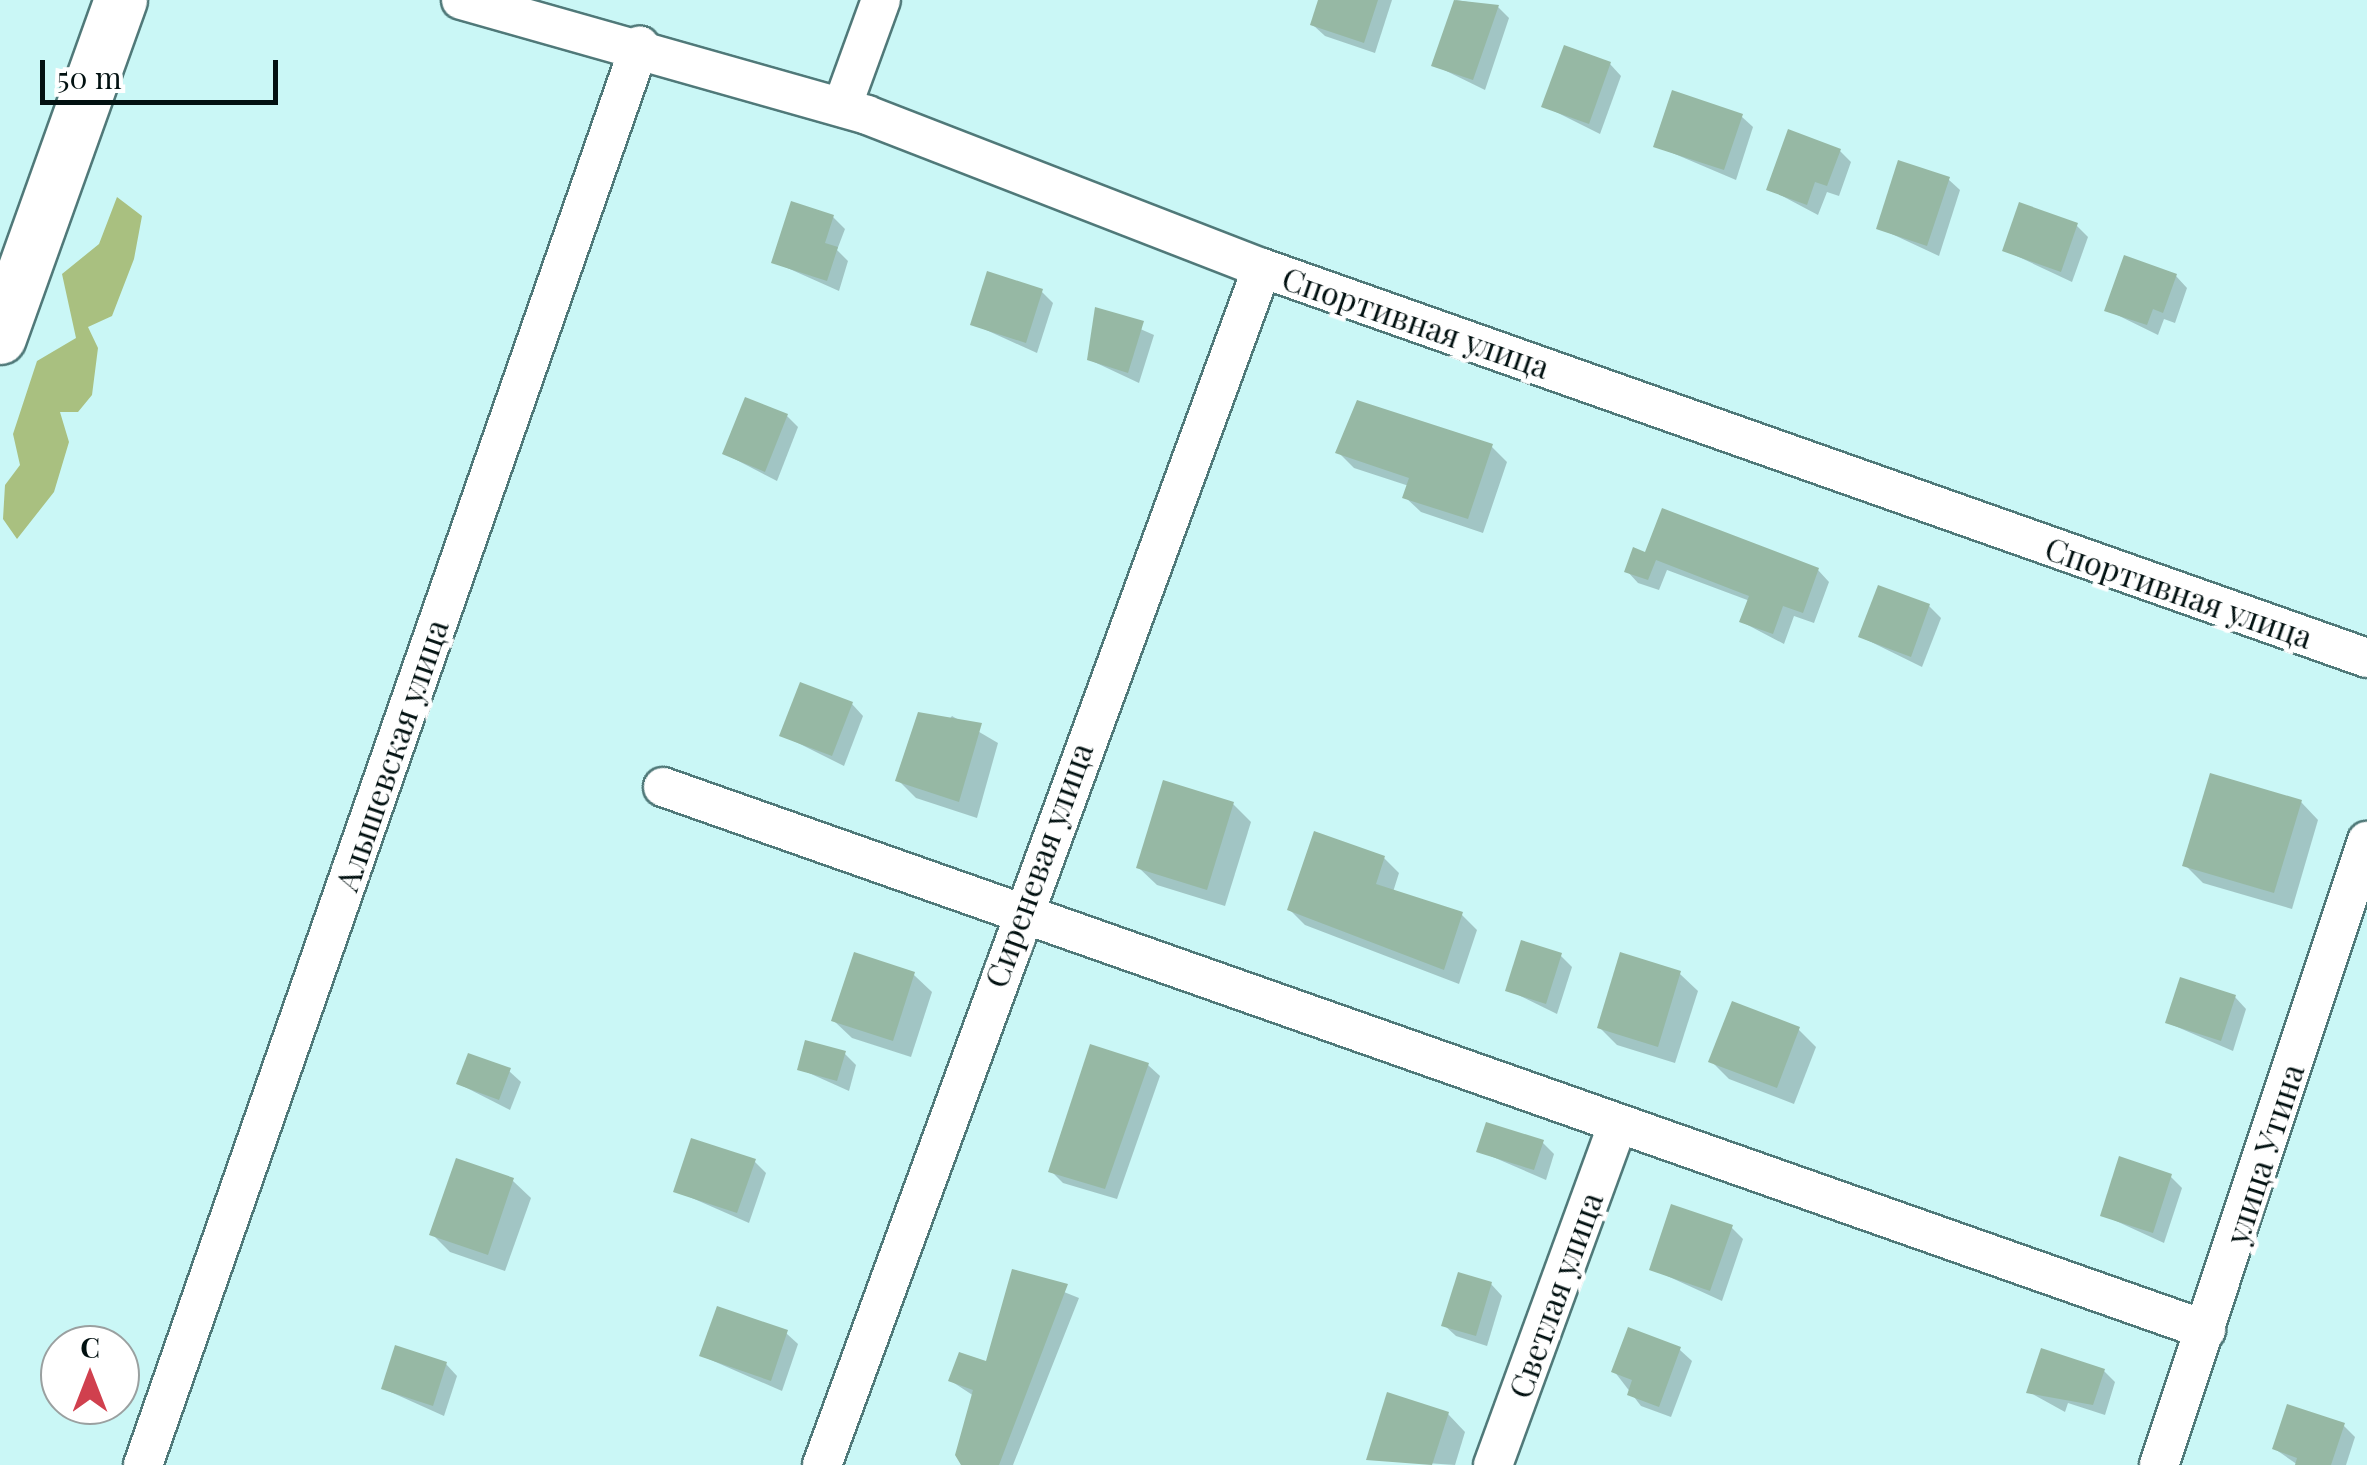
<!DOCTYPE html>
<meta charset="utf-8">
<style>
body{margin:0}
#map{position:relative;width:2367px;height:1465px;overflow:hidden;background:#caf7f6;font-family:"Playfair Display",serif}
div>[style]{position:absolute}
.forest>*{inset:0;background:#a9c080}
.shadow>*{inset:0;background:#0003}
.building>*{inset:0;background:#96b8a4}
.roads{filter:drop-shadow(2px 0 #507979) drop-shadow(-2px 0 #507979) drop-shadow(0 2px #507979) drop-shadow(0 -2px #507979)}
.street>*{height:38px;margin:-19px;padding:0 19px;transform-origin:19px;border-radius:19px;background:#fff}
.secondary>*{height:52px;margin:-26px;padding:0 26px;transform-origin:26px;border-radius:26px;background:#fff}
span{translate:-50% -50%;white-space:nowrap;text-align:center;line-height:1.15;-webkit-text-stroke:9px #fff;paint-order:stroke}
.street-label{font-size:32px;color:#021111}
.north{position:absolute;left:40px;top:1325px;width:100px;height:100px;box-sizing:border-box;background:#fff;border:2px solid #9aa0a0;border-radius:50%;rotate:0deg;font-size:28px;font-weight:700;line-height:40px;text-align:center;color:#021111}
.north::after{content:'';display:block;margin:auto;width:35px;height:45px;background:#d0404e;clip-path:polygon(50% 0,100% 100%,50% 72%,0 100%)}
.scale{position:absolute;left:40px;top:60px;width:238px;height:45px;box-sizing:border-box;border:5px solid #021111;border-top:0;padding-left:12px;font-size:30px;line-height:35px;white-space:nowrap;color:#021111;-webkit-text-stroke:8px #fff;paint-order:stroke}
</style>
<div id="map">
<div class="forest">
<i style="clip-path:polygon(117px 197px,142px 216px,134px 259px,112px 316px,88px 327px,98px 348px,92px 395px,78px 412px,60px 412px,69px 442px,54px 492px,17px 539px,3px 519px,5px 485px,20px 465px,13px 434px,37px 361px,76px 338px,62px 274px,99px 244px)"></i>
</div>
<div class="shadow">
<i style="clip-path:polygon(1321px 0,1392px 0,1375px 53px,1325px 36px,1313px 25px)"></i>
<i style="clip-path:polygon(1456px 0,1498px 7px,1509px 18px,1485px 90px,1434px 65px)"></i>
<i style="clip-path:polygon(1610px 64px,1621px 76px,1600px 134px,1544px 106px)"></i>
<i style="clip-path:polygon(1741px 116px,1753px 127px,1736px 180px,1656px 146px)"></i>
<i style="clip-path:polygon(1840px 151px,1851px 162px,1839px 196px,1827px 192px,1818px 215px,1769px 189px)"></i>
<i style="clip-path:polygon(1948px 179px,1960px 190px,1939px 256px,1879px 228px)"></i>
<i style="clip-path:polygon(833px 217px,845px 229px,837px 250px,848px 261px,839px 291px,774px 262px)"></i>
<i style="clip-path:polygon(2076px 225px,2088px 237px,2072px 282px,2004px 250px)"></i>
<i style="clip-path:polygon(2176px 276px,2187px 288px,2175px 323px,2164px 319px,2158px 335px,2107px 310px)"></i>
<i style="clip-path:polygon(1042px 292px,1053px 303px,1037px 353px,973px 324px)"></i>
<i style="clip-path:polygon(1097px 310px,1154px 335px,1139px 383px,1090px 360px)"></i>
<i style="clip-path:polygon(787px 416px,798px 427px,777px 481px,725px 454px)"></i>
<i style="clip-path:polygon(1492px 447px,1507px 462px,1483px 533px,1421px 512px,1405px 497px,1409px 486px,1354px 468px,1338px 452px)"></i>
<i style="clip-path:polygon(1647px 555px,1818px 570px,1829px 582px,1814px 623px,1794px 616px,1784px 644px,1742px 622px,1750px 601px,1667px 570px,1659px 590px,1638px 583px,1627px 571px)"></i>
<i style="clip-path:polygon(1929px 606px,1941px 618px,1922px 667px,1861px 637px)"></i>
<i style="clip-path:polygon(852px 704px,863px 716px,844px 766px,782px 735px)"></i>
<i style="clip-path:polygon(952px 716px,998px 743px,977px 818px,916px 798px,898px 780px)"></i>
<i style="clip-path:polygon(2301px 802px,2318px 820px,2292px 909px,2203px 883px,2185px 865px)"></i>
<i style="clip-path:polygon(1233px 804px,1251px 822px,1225px 906px,1157px 885px,1139px 868px)"></i>
<i style="clip-path:polygon(1384px 858px,1399px 873px,1393px 892px,1462px 915px,1477px 930px,1459px 984px,1305px 925px,1290px 910px)"></i>
<i style="clip-path:polygon(1560px 955px,1572px 967px,1557px 1014px,1508px 990px)"></i>
<i style="clip-path:polygon(1680px 974px,1698px 991px,1675px 1063px,1617px 1045px,1599px 1027px)"></i>
<i style="clip-path:polygon(914px 975px,932px 992px,911px 1057px,852px 1038px,834px 1021px)"></i>
<i style="clip-path:polygon(2235px 997px,2246px 1009px,2233px 1051px,2168px 1023px)"></i>
<i style="clip-path:polygon(1798px 1029px,1816px 1047px,1794px 1104px,1729px 1079px,1711px 1061px)"></i>
<i style="clip-path:polygon(844px 1053px,856px 1065px,849px 1091px,800px 1069px)"></i>
<i style="clip-path:polygon(1148px 1065px,1160px 1076px,1117px 1199px,1063px 1183px,1051px 1171px)"></i>
<i style="clip-path:polygon(509px 1071px,521px 1082px,510px 1110px,459px 1084px)"></i>
<i style="clip-path:polygon(1542px 1142px,1554px 1154px,1546px 1180px,1479px 1151px)"></i>
<i style="clip-path:polygon(754px 1161px,766px 1173px,749px 1223px,676px 1191px)"></i>
<i style="clip-path:polygon(2170px 1176px,2182px 1188px,2164px 1243px,2103px 1215px)"></i>
<i style="clip-path:polygon(513px 1181px,531px 1198px,505px 1271px,450px 1252px,432px 1234px)"></i>
<i style="clip-path:polygon(1731px 1227px,1743px 1239px,1722px 1301px,1652px 1269px)"></i>
<i style="clip-path:polygon(1014px 1272px,1079px 1298px,1013px 1465px,964px 1465px,974px 1396px,951px 1381px,988px 1365px)"></i>
<i style="clip-path:polygon(1491px 1284px,1502px 1296px,1487px 1346px,1456px 1336px,1444px 1325px)"></i>
<i style="clip-path:polygon(786px 1333px,798px 1344px,782px 1391px,702px 1356px)"></i>
<i style="clip-path:polygon(1680px 1350px,1692px 1361px,1671px 1417px,1641px 1406px,1614px 1371px)"></i>
<i style="clip-path:polygon(446px 1364px,457px 1376px,444px 1416px,384px 1389px)"></i>
<i style="clip-path:polygon(2104px 1371px,2115px 1382px,2105px 1415px,2068px 1403px,2065px 1412px,2029px 1392px)"></i>
<i style="clip-path:polygon(1448px 1414px,1465px 1432px,1455px 1465px,1368px 1459px)"></i>
<i style="clip-path:polygon(2344px 1426px,2355px 1437px,2346px 1465px,2298px 1465px,2275px 1449px)"></i>
</div>
<div class="building">
<i style="clip-path:polygon(1318px 0,1378px 0,1364px 43px,1310px 25px)"></i>
<i style="clip-path:polygon(1454px 0,1499px 5px,1473px 80px,1431px 66px)"></i>
<i style="clip-path:polygon(1564px 45px,1611px 62px,1589px 124px,1541px 107px)"></i>
<i style="clip-path:polygon(1672px 90px,1743px 114px,1724px 170px,1653px 147px)"></i>
<i style="clip-path:polygon(1788px 129px,1841px 149px,1827px 186px,1815px 182px,1807px 205px,1766px 190px)"></i>
<i style="clip-path:polygon(1898px 160px,1950px 177px,1927px 246px,1876px 229px)"></i>
<i style="clip-path:polygon(791px 201px,834px 215px,825px 243px,838px 247px,827px 281px,771px 263px)"></i>
<i style="clip-path:polygon(2019px 202px,2078px 223px,2061px 272px,2002px 251px)"></i>
<i style="clip-path:polygon(2124px 255px,2177px 274px,2163px 313px,2153px 309px,2147px 325px,2104px 311px)"></i>
<i style="clip-path:polygon(987px 271px,1043px 289px,1026px 343px,970px 325px)"></i>
<i style="clip-path:polygon(1095px 307px,1144px 321px,1128px 373px,1087px 360px)"></i>
<i style="clip-path:polygon(745px 397px,788px 414px,765px 472px,722px 454px)"></i>
<i style="clip-path:polygon(1357px 400px,1493px 444px,1468px 519px,1402px 498px,1409px 478px,1335px 453px)"></i>
<i style="clip-path:polygon(1662px 508px,1819px 568px,1803px 613px,1783px 606px,1773px 634px,1739px 622px,1749px 596px,1656px 560px,1648px 580px,1624px 572px,1633px 547px,1645px 552px)"></i>
<i style="clip-path:polygon(1878px 585px,1930px 604px,1911px 657px,1858px 637px)"></i>
<i style="clip-path:polygon(800px 682px,853px 702px,832px 756px,779px 736px)"></i>
<i style="clip-path:polygon(918px 712px,982px 723px,959px 802px,895px 781px)"></i>
<i style="clip-path:polygon(2210px 773px,2302px 800px,2274px 893px,2182px 866px)"></i>
<i style="clip-path:polygon(1163px 780px,1234px 802px,1207px 890px,1136px 868px)"></i>
<i style="clip-path:polygon(1314px 831px,1385px 856px,1376px 884px,1463px 912px,1444px 970px,1287px 910px)"></i>
<i style="clip-path:polygon(1521px 940px,1562px 953px,1546px 1004px,1505px 991px)"></i>
<i style="clip-path:polygon(854px 952px,915px 972px,893px 1041px,831px 1021px)"></i>
<i style="clip-path:polygon(1620px 952px,1681px 971px,1658px 1047px,1597px 1028px)"></i>
<i style="clip-path:polygon(2180px 977px,2236px 995px,2221px 1041px,2165px 1023px)"></i>
<i style="clip-path:polygon(1732px 1001px,1800px 1027px,1777px 1088px,1708px 1062px)"></i>
<i style="clip-path:polygon(805px 1040px,846px 1051px,837px 1081px,797px 1070px)"></i>
<i style="clip-path:polygon(1090px 1044px,1149px 1063px,1105px 1189px,1048px 1172px)"></i>
<i style="clip-path:polygon(468px 1053px,511px 1068px,499px 1100px,456px 1084px)"></i>
<i style="clip-path:polygon(1486px 1122px,1544px 1140px,1534px 1170px,1476px 1152px)"></i>
<i style="clip-path:polygon(691px 1138px,756px 1159px,737px 1213px,673px 1192px)"></i>
<i style="clip-path:polygon(2119px 1156px,2172px 1174px,2153px 1233px,2100px 1216px)"></i>
<i style="clip-path:polygon(456px 1158px,514px 1178px,488px 1255px,429px 1235px)"></i>
<i style="clip-path:polygon(1671px 1204px,1733px 1225px,1710px 1291px,1649px 1270px)"></i>
<i style="clip-path:polygon(1012px 1269px,1068px 1284px,999px 1465px,961px 1465px,955px 1455px,973px 1390px,948px 1381px,959px 1352px,986px 1361px)"></i>
<i style="clip-path:polygon(1458px 1272px,1492px 1282px,1476px 1336px,1441px 1326px)"></i>
<i style="clip-path:polygon(717px 1306px,788px 1330px,771px 1381px,699px 1356px)"></i>
<i style="clip-path:polygon(1628px 1327px,1681px 1347px,1659px 1407px,1627px 1395px,1632px 1380px,1611px 1372px)"></i>
<i style="clip-path:polygon(395px 1345px,447px 1362px,433px 1406px,381px 1389px)"></i>
<i style="clip-path:polygon(2041px 1348px,2105px 1369px,2093px 1405px,2026px 1393px)"></i>
<i style="clip-path:polygon(1387px 1392px,1449px 1412px,1432px 1465px,1366px 1460px)"></i>
<i style="clip-path:polygon(2287px 1404px,2345px 1423px,2331px 1465px,2295px 1465px,2297px 1458px,2272px 1449px)"></i>
</div>
<div class="roads">
<div class="street">
<i style="left:461px;top:0;width:422px;rotate:15.8deg"></i>
<i style="left:867px;top:115px;width:424px;rotate:21.2deg"></i>
<i style="left:1262px;top:268px;width:1172px;rotate:19.44deg"></i>
<i style="left:842px;top:107px;width:114px;rotate:-70deg"></i>
<i style="left:663px;top:787px;width:1636px;rotate:19.39deg"></i>
<i style="left:143px;top:1465px;width:1504px;rotate:-70.71deg"></i>
<i style="left:822px;top:1465px;width:1275px;rotate:-69.82deg"></i>
<i style="left:1493px;top:1465px;width:363px;rotate:-69.9deg"></i>
<i style="left:2159px;top:1465px;width:658px;rotate:-71.57deg"></i>
</div>
<div class="secondary">
<i style="left:0;top:338px;width:359px;rotate:-70.3deg"></i>
</div>
</div>
<div class="street-label">
<span style="left:1416px;top:322px;rotate:19deg">Спортивная улица</span>
<span style="left:2179px;top:592px;rotate:19deg">Спортивная улица</span>
<span style="left:391px;top:755px;rotate:-71deg">Алышевская улица</span>
<span style="left:1038px;top:865px;rotate:-70deg">Сиреневая улица</span>
<span style="left:2264px;top:1154px;rotate:-72deg">улица Утина</span>
<span style="left:1555px;top:1295px;rotate:-70deg">Светлая улица</span>
</div>
<div class="north">С</div>
<div class="scale">50 m</div>
</div>
